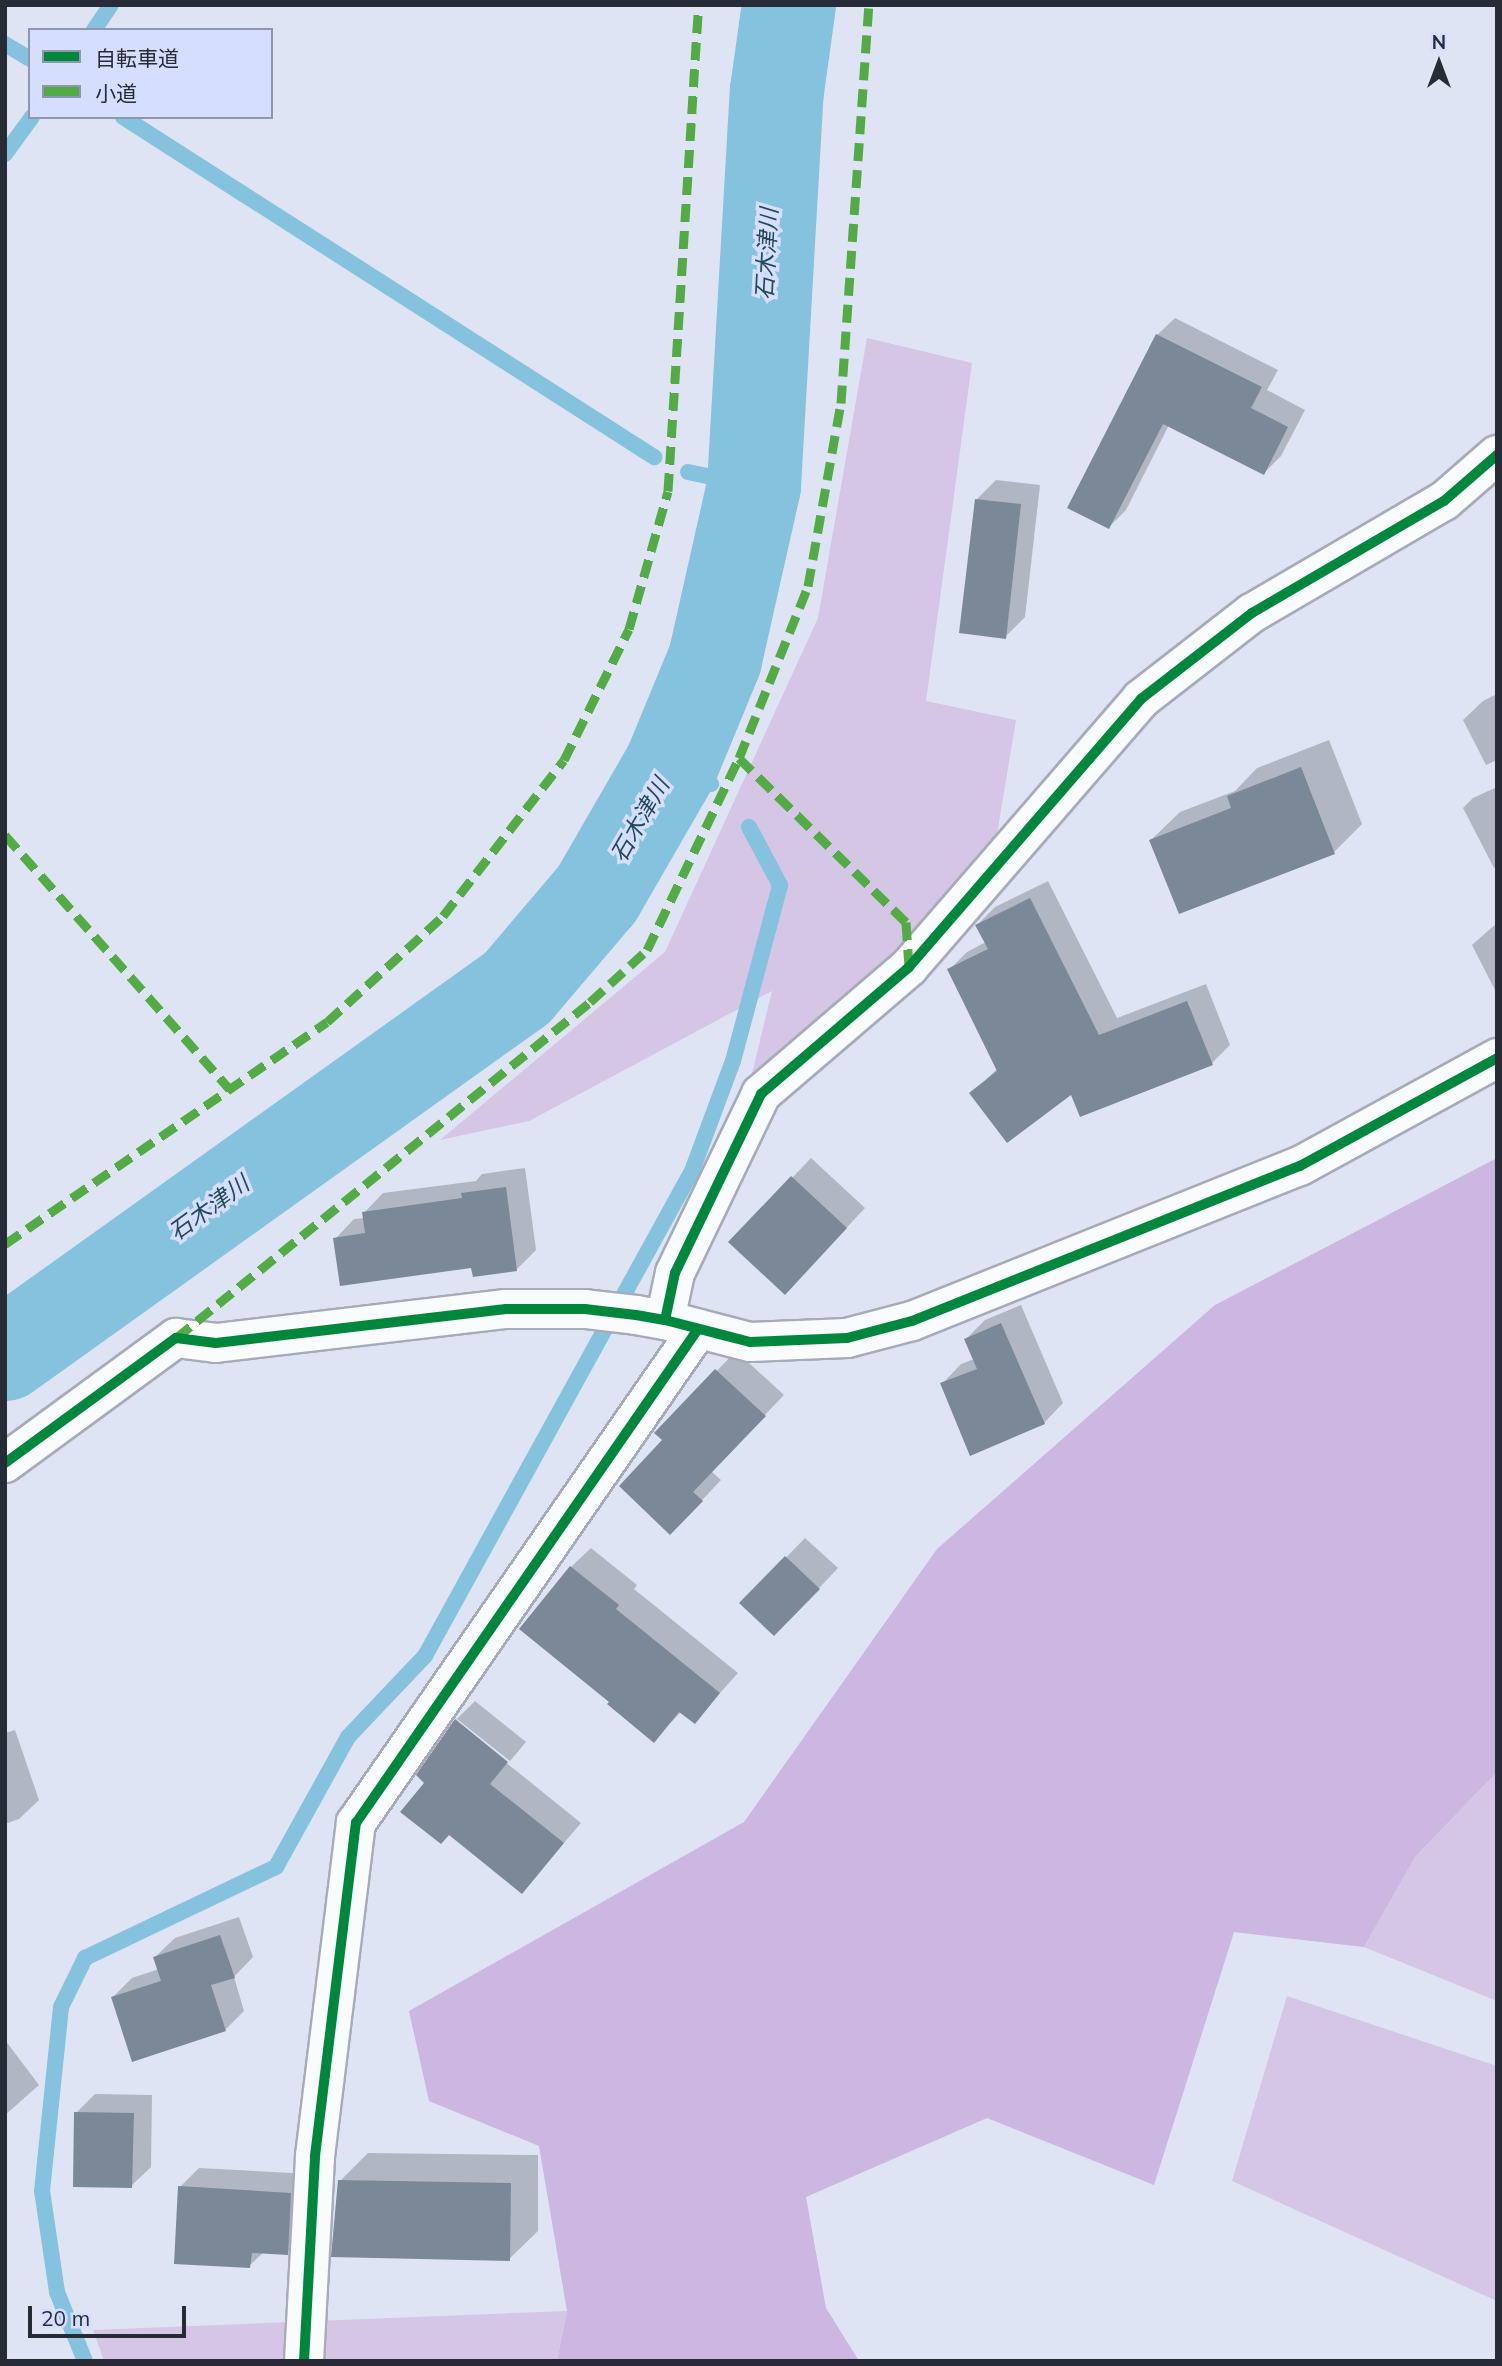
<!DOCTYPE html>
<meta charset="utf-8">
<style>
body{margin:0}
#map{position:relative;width:1502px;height:2366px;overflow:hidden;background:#dee4f4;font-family:Mulish,"Noto Sans JP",sans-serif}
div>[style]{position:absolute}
.green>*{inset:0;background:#d4c6e4}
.forest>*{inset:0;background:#cbb7df}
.shadow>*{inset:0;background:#0003}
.stream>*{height:16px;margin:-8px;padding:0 8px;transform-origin:8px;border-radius:8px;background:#85c2de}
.river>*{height:94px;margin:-47px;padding:0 47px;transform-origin:47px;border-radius:47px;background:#85c2de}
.building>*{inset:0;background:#7a8898}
.roads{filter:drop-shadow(2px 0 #a7abb8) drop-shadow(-2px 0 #a7abb8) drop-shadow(0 2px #a7abb8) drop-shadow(0 -2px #a7abb8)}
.minor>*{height:38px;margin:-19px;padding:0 19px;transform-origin:19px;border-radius:19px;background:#fafbfd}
.quiet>*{height:9px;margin-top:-4.5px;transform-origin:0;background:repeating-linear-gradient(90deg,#53ab45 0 18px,transparent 0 27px)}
.cycleway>*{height:10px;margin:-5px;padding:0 5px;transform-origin:5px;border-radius:5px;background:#00873e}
span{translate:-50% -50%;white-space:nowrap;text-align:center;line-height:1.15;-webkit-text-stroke:7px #d5dffd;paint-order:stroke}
.water-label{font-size:23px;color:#234958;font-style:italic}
.frame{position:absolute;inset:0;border:7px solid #272b36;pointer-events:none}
.legend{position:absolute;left:28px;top:28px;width:245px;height:91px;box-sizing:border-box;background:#d5dffd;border:2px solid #8f97ad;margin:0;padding:9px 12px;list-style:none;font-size:21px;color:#272b36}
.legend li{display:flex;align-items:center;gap:14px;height:35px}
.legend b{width:35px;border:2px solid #8f97ad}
.north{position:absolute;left:1404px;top:28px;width:70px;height:70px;-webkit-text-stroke:5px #d5dffd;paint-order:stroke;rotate:0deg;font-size:19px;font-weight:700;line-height:28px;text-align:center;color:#272b36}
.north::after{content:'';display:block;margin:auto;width:24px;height:32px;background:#272b36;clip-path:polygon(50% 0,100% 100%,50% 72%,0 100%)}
.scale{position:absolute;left:28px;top:2306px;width:158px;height:32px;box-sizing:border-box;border:4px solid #272b36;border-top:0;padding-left:9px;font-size:21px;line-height:24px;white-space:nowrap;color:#272b36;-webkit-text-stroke:5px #d5dffd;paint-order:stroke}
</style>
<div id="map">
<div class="green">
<i style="clip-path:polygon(867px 338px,972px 363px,926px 701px,1016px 720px,996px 840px,895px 977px,745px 1102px,772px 991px,529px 1121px,440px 1140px,665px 952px,818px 618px)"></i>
<i style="clip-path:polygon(1497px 1772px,1497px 2001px,1364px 1947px,1415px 1857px)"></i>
<i style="clip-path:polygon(1287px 1996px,1497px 2066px,1497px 2301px,1232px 2181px)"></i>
<i style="clip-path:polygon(567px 2311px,557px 2361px,104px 2361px,93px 2330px)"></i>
</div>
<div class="forest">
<i style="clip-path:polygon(1497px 1158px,1497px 1772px,1415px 1857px,1364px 1947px,1234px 1932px,1154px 2185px,987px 2118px,806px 2197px,826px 2308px,859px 2361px,557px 2361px,567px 2311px,539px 2146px,429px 2101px,409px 2011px,744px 1822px,937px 1549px,1215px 1305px)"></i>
</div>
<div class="shadow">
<i style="clip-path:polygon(1175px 318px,1278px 370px,1267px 390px,1305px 410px,1281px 456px,1264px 473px,1169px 425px,1126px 510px,1109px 527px,1157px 335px)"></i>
<i style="clip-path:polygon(996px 480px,1040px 485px,1025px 617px,1005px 637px,977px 499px)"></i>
<i style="clip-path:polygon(1497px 694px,1497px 760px,1486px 765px,1463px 720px,1483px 701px)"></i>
<i style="clip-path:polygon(1329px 740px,1362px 824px,1334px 852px,1151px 840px,1180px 812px,1235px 791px,1257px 768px)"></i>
<i style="clip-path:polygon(1497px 787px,1497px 866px,1494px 868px,1463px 808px,1473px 798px)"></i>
<i style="clip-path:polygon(1048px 881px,1117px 1018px,1206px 984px,1230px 1045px,1212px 1063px,1072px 1092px,972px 1093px,998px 1068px,949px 970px,967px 952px,986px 942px,977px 925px,995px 907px)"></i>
<i style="clip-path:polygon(1497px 923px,1497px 994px,1472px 945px)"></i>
<i style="clip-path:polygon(811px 1158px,865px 1208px,804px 1273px,792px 1178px)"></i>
<i style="clip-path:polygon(525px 1168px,536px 1250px,517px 1269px,473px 1266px,335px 1239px,354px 1219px,365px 1218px,364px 1213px,383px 1193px,476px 1181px,482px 1174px)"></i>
<i style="clip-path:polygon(1021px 1305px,1063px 1403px,1044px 1423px,942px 1384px,961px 1364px,974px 1359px,966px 1339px,985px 1320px)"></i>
<i style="clip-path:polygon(736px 1351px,784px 1395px,711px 1471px,721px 1480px,690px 1513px,664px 1440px,657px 1433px)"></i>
<i style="clip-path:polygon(805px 1538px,838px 1568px,794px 1615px,742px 1603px)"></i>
<i style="clip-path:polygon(591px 1548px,637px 1585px,634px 1589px,738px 1673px,694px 1722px,681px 1712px,654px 1740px,612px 1702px,571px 1567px)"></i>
<i style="clip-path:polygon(475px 1701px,526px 1742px,510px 1761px,457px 1719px)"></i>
<i style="clip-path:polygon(457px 1719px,457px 1723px,581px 1823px,522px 1892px,418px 1775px)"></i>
<i style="clip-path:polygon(15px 1730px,39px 1800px,19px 1819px,5px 1824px,5px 1733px)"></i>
<i style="clip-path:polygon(239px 1917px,253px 1957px,234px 1977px,244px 2011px,225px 2030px,113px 1997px,132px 1978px,159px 1969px,155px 1957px,175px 1938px)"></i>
<i style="clip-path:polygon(5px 2040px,39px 2085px,5px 2115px)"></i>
<i style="clip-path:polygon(95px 2094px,152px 2095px,151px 2167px,131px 2186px,76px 2113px)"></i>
<i style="clip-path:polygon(368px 2153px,538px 2155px,538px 2231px,509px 2259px,340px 2181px)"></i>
<i style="clip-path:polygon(199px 2168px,310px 2174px,306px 2234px,287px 2253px,264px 2252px,249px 2266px,180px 2187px)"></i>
</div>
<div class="stream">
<i style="left:94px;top:30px;width:30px;rotate:-56deg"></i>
<i style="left:5px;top:44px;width:29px;rotate:31deg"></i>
<i style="left:123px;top:117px;width:631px;rotate:32.63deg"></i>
<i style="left:5px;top:154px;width:46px;rotate:-53.9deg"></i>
<i style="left:688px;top:472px;width:67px;rotate:12deg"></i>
<i style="left:671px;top:766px;width:44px;rotate:24.2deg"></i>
<i style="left:85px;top:2361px;width:74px;rotate:-112.1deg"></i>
<i style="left:57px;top:2292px;width:102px;rotate:-98.4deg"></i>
<i style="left:42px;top:2191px;width:185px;rotate:-84.1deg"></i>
<i style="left:61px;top:2007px;width:55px;rotate:-63.9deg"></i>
<i style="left:85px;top:1958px;width:212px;rotate:-25.5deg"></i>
<i style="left:276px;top:1867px;width:149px;rotate:-61deg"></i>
<i style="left:348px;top:1737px;width:112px;rotate:-46.5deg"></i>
<i style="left:425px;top:1656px;width:554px;rotate:-61.17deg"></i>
<i style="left:692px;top:1171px;width:117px;rotate:-69.6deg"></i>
<i style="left:733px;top:1061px;width:182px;rotate:-75deg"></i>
<i style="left:780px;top:885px;width:66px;rotate:-118.1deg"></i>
</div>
<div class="river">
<i style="left:5px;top:1354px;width:629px;rotate:-35.56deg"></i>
<i style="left:517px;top:988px;width:123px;rotate:-49.6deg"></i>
<i style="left:597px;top:894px;width:148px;rotate:-60deg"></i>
<i style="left:671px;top:766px;width:116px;rotate:-67.6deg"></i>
<i style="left:715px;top:659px;width:177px;rotate:-77.3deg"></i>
<i style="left:754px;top:486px;width:396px;rotate:-86.7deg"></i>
<i style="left:777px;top:91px;width:87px;rotate:-82.1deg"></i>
</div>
<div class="building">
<i style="clip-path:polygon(1156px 334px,1262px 387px,1251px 408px,1288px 427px,1264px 475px,1163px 424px,1109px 529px,1067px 508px)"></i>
<i style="clip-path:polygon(975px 499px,1021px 504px,1006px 639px,959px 633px)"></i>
<i style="clip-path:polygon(1301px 767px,1335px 854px,1179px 914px,1149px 840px,1231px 808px,1227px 796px)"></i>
<i style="clip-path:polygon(1030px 898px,1099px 1035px,1187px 1001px,1213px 1065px,1080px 1117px,1071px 1095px,1007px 1143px,969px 1093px,997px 1071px,947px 969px,988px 949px,975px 925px)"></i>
<i style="clip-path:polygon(791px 1176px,847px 1228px,785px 1295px,728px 1242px)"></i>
<i style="clip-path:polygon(506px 1187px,517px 1271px,473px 1277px,471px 1268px,340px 1286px,333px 1238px,365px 1233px,362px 1212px,462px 1198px,461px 1193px)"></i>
<i style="clip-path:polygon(1001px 1323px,1045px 1424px,970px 1456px,940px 1383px,977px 1369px,964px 1339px)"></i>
<i style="clip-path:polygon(715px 1369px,766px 1416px,693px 1492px,703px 1501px,670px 1535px,619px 1486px,662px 1440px,654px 1433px)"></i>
<i style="clip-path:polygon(785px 1556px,820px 1589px,774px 1636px,739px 1603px)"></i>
<i style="clip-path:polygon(570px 1566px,619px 1605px,616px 1609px,720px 1693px,695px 1724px,679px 1712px,654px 1743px,607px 1704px,609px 1702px,519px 1629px)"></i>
<i style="clip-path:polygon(455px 1719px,508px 1762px,490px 1784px,564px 1843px,522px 1894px,449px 1835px,441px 1844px,400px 1812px,424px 1783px,416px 1775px)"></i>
<i style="clip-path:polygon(220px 1935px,235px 1978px,211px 1985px,226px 2031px,132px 2062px,111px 1997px,161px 1981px,153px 1957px)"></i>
<i style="clip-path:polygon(74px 2112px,134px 2113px,132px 2188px,73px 2187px)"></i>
<i style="clip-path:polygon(338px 2180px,511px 2183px,510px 2261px,331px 2257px)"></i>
<i style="clip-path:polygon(178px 2186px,291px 2193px,288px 2255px,252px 2253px,250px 2268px,174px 2264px)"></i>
</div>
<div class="roads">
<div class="minor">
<i style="left:665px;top:1320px;width:48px;rotate:-78deg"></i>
<i style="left:675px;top:1273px;width:199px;rotate:-64.3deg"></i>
<i style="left:761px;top:1094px;width:195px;rotate:-40.6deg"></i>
<i style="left:909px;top:967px;width:354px;rotate:-49.1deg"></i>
<i style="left:1141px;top:699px;width:140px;rotate:-37.8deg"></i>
<i style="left:1252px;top:613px;width:222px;rotate:-30.3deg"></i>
<i style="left:1444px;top:501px;width:70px;rotate:-41deg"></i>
<i style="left:5px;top:1463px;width:212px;rotate:-36.2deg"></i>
<i style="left:176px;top:1338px;width:40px;rotate:7.1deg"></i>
<i style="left:216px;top:1343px;width:292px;rotate:-6.7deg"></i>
<i style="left:506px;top:1309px;width:79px"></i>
<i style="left:585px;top:1309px;width:51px;rotate:6.7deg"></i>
<i style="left:636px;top:1315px;width:29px;rotate:10deg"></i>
<i style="left:665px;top:1320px;width:88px;rotate:14.5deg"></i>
<i style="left:750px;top:1342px;width:97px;rotate:-2.4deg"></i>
<i style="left:847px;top:1338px;width:67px;rotate:-14.7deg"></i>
<i style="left:912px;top:1321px;width:418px;rotate:-21.8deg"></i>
<i style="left:1300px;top:1166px;width:225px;rotate:-28.7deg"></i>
<i style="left:304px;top:2361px;width:205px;rotate:-86.9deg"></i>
<i style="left:315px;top:2156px;width:336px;rotate:-83deg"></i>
<i style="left:356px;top:1823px;width:601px;rotate:-55.3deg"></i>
</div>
</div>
<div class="quiet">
<i style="left:739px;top:758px;width:234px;rotate:44.5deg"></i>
<i style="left:906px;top:922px;width:45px;rotate:86.2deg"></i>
<i style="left:5px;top:835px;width:339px;rotate:48.5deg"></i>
<i style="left:5px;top:1244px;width:391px;rotate:-34.6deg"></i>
<i style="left:327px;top:1022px;width:157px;rotate:-42.4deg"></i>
<i style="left:443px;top:916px;width:197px;rotate:-52.2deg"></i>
<i style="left:564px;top:760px;width:146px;rotate:-63.6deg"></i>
<i style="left:629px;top:629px;width:143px;rotate:-74.2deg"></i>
<i style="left:668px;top:491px;width:487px;rotate:-86.4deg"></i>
<i style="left:176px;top:1338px;width:533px;rotate:-39.06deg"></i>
<i style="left:590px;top:1002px;width:77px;rotate:-42.4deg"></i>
<i style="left:647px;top:950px;width:213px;rotate:-64.4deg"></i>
<i style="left:739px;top:758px;width:185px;rotate:-68.1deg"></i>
<i style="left:808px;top:586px;width:186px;rotate:-79.8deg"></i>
<i style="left:841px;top:403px;width:399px;rotate:-86deg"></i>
</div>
<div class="cycleway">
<i style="left:665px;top:1320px;width:48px;rotate:-78deg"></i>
<i style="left:675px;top:1273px;width:199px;rotate:-64.3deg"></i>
<i style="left:761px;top:1094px;width:195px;rotate:-40.6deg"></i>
<i style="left:909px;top:967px;width:354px;rotate:-49.1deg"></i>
<i style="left:1141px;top:699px;width:140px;rotate:-37.8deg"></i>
<i style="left:1252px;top:613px;width:222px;rotate:-30.3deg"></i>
<i style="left:1444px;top:501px;width:70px;rotate:-41deg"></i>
<i style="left:5px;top:1463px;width:212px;rotate:-36.2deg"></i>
<i style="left:176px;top:1338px;width:40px;rotate:7.1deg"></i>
<i style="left:216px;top:1343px;width:292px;rotate:-6.7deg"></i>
<i style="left:506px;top:1309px;width:79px"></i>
<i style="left:585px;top:1309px;width:51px;rotate:6.7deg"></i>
<i style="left:636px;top:1315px;width:29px;rotate:10deg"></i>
<i style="left:665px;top:1320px;width:88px;rotate:14.5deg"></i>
<i style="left:750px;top:1342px;width:97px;rotate:-2.4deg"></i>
<i style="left:847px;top:1338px;width:67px;rotate:-14.7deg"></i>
<i style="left:912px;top:1321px;width:418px;rotate:-21.8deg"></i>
<i style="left:1300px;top:1166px;width:225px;rotate:-28.7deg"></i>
<i style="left:304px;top:2361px;width:205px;rotate:-86.9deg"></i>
<i style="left:315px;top:2156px;width:336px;rotate:-83deg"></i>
<i style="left:356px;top:1823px;width:601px;rotate:-55.3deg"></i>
</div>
<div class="water-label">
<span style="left:767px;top:254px;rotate:-87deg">石木津川</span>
<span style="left:640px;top:820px;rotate:-60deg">石木津川</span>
<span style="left:209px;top:1208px;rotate:-36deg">石木津川</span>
</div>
<div class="frame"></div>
<ul class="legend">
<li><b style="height:9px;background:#00873e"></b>自転車道</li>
<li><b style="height:9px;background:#53ab45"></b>小道</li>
</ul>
<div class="north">N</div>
<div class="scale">20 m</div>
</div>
